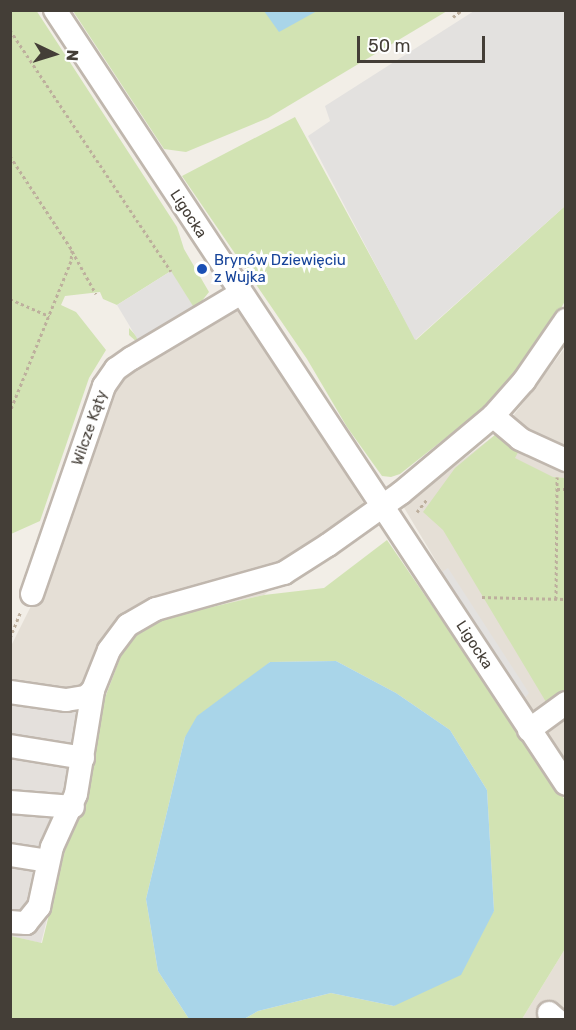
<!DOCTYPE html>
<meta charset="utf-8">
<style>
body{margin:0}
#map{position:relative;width:576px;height:1030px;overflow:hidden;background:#f2eee7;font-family:Rubik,sans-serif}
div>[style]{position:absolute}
.residential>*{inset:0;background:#e5dfd6}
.industrial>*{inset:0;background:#e4e0dc}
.green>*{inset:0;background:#d2e3b3}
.parking>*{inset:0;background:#e3e1df}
.water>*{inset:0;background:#a9d5e9}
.path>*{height:3px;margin-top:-1.5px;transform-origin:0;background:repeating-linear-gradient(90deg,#bdaf9d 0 3px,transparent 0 6px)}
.roads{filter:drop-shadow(2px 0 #c0b7ae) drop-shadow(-2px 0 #c0b7ae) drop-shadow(0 2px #c0b7ae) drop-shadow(0 -2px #c0b7ae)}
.minor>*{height:22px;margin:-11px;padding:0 11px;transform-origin:11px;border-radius:11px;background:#fff}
.dots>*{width:16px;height:16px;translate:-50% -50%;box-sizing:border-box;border:3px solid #fff;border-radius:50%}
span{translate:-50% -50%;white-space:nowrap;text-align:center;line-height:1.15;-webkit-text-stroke:6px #fff;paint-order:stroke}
.street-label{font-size:15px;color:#443e37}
.transit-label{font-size:15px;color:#164399}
.left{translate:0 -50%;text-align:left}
.frame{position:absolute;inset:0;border:12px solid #443e37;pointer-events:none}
.north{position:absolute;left:24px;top:24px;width:60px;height:60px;-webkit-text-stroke:4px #fff;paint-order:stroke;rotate:94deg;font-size:16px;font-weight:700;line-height:24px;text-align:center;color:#443e37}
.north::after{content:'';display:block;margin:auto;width:21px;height:27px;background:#443e37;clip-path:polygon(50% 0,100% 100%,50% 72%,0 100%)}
.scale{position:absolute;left:357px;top:36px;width:128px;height:27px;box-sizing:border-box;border:3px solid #443e37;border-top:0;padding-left:8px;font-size:18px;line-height:21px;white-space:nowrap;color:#443e37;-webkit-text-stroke:4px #fff;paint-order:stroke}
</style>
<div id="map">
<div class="residential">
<i style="clip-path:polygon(241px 307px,364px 504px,354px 518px,264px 595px,148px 622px,122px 653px,98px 716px,11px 694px,11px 646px,35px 598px,109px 391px,139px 362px)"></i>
<i style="clip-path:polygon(565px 348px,565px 776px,403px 506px,504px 428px)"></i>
<i style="clip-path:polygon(565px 949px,565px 1019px,522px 1019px)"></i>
</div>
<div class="industrial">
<i style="clip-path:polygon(11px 694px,98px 716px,41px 943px,11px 936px)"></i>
</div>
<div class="green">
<i style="clip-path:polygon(36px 10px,177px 227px,184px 249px,209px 292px,197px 307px,138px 343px,129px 335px,129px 328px,139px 339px,171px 271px,117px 305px,103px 299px,100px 292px,65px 296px,61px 305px,76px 312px,106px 350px,89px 378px,40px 521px,11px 534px,11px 11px)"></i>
<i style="clip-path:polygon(73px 11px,447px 11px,268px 118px,186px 152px,164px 149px)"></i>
<i style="clip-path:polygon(295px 117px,416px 340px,565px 206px,565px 301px,543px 341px,481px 410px,400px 474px,391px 477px,382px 476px,347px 427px,307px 359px,182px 176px)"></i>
<i style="clip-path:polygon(495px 435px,521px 447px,515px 458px,553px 477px,565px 478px,566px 681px,562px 699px,549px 707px,443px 530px,423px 512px,455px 468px)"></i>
<i style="clip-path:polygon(387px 540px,565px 800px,565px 949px,522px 1019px,244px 1019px,258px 1011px,331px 993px,394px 1006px,494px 911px,487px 790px,450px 730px,396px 693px,336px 661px,270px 662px,185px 737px,146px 899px,158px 971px,189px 1019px,11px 1020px,11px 936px,42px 943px,98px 716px,122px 653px,148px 622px,264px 595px,324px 588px)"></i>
</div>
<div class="parking">
<i style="clip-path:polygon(474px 11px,565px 11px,565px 206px,415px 340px,308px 136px,330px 121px,325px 106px)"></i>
<i style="clip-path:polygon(171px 271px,193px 306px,138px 340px,117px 305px)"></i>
<i style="clip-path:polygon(448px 568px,529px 693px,523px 700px,439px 574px)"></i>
</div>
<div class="water">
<i style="clip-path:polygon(264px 11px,317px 11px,279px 32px)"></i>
<i style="clip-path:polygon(336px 661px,396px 693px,450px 730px,487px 790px,494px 911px,461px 975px,394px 1006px,331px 993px,258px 1011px,244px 1019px,189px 1019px,158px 971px,146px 899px,185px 737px,197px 716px,270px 662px)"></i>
</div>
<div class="path">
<i style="left:453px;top:17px;width:11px;rotate:-38deg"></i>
<i style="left:10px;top:30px;width:290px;rotate:56.3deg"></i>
<i style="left:10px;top:156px;width:113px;rotate:56.6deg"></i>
<i style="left:72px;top:250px;width:11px;rotate:95deg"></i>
<i style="left:71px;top:261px;width:162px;rotate:112.1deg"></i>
<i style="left:72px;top:251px;width:49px;rotate:60.8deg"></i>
<i style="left:10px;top:299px;width:43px;rotate:23.6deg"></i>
<i style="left:557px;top:489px;width:9px"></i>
<i style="left:417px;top:512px;width:16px;rotate:-52deg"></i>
<i style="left:482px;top:597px;width:84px;rotate:1.4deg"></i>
<i style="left:556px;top:599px;width:122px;rotate:-89.5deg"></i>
<i style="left:10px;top:638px;width:29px;rotate:-68deg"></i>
</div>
<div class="roads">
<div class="minor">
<i style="left:55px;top:10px;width:927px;rotate:56.57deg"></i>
<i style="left:493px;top:416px;width:35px;rotate:40deg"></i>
<i style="left:520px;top:439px;width:51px;rotate:24.5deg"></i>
<i style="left:32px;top:594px;width:220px;rotate:-70.9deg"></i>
<i style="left:104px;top:386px;width:21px;rotate:-55deg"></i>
<i style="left:116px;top:369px;width:19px;rotate:-35deg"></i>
<i style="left:132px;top:358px;width:127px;rotate:-30.8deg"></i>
<i style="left:10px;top:692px;width:57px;rotate:8.1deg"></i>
<i style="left:66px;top:700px;width:20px;rotate:-9deg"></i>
<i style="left:86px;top:697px;width:10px;rotate:-45deg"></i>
<i style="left:529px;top:730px;width:46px;rotate:-36.1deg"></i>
<i style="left:10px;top:746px;width:74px;rotate:9.3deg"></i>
<i style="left:10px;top:802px;width:63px;rotate:4.5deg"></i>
<i style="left:10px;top:855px;width:38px;rotate:9deg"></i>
<i style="left:10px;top:922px;width:16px;rotate:4deg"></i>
<i style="left:26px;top:923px;width:21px;rotate:-51deg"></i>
<i style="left:39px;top:907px;width:61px;rotate:-77.8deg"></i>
<i style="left:52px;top:847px;width:58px;rotate:-65.6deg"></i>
<i style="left:76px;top:794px;width:105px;rotate:-80.7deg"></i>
<i style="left:93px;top:690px;width:43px;rotate:-68.2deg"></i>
<i style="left:109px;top:650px;width:31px;rotate:-53deg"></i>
<i style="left:128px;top:625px;width:32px;rotate:-30deg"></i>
<i style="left:156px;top:609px;width:133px;rotate:-15.7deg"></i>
<i style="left:284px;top:573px;width:52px;rotate:-32.5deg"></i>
<i style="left:328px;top:545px;width:90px;rotate:-35.5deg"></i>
<i style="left:401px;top:493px;width:120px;rotate:-39.9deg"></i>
<i style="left:493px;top:416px;width:47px;rotate:-48.5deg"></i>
<i style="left:524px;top:381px;width:74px;rotate:-55.5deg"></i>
<i style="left:549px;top:1013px;width:11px;rotate:41deg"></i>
</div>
</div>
<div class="dots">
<i style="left:202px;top:269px;background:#1a4fb4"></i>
</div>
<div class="street-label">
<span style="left:188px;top:214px;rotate:57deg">Ligocka</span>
<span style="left:90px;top:428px;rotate:-71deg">Wilcze Kąty</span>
<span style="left:474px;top:645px;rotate:57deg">Ligocka</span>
</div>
<div class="transit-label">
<span class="left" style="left:214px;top:269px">Brynów Dziewięciu<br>z Wujka</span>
</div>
<div class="frame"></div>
<div class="north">N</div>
<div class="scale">50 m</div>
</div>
